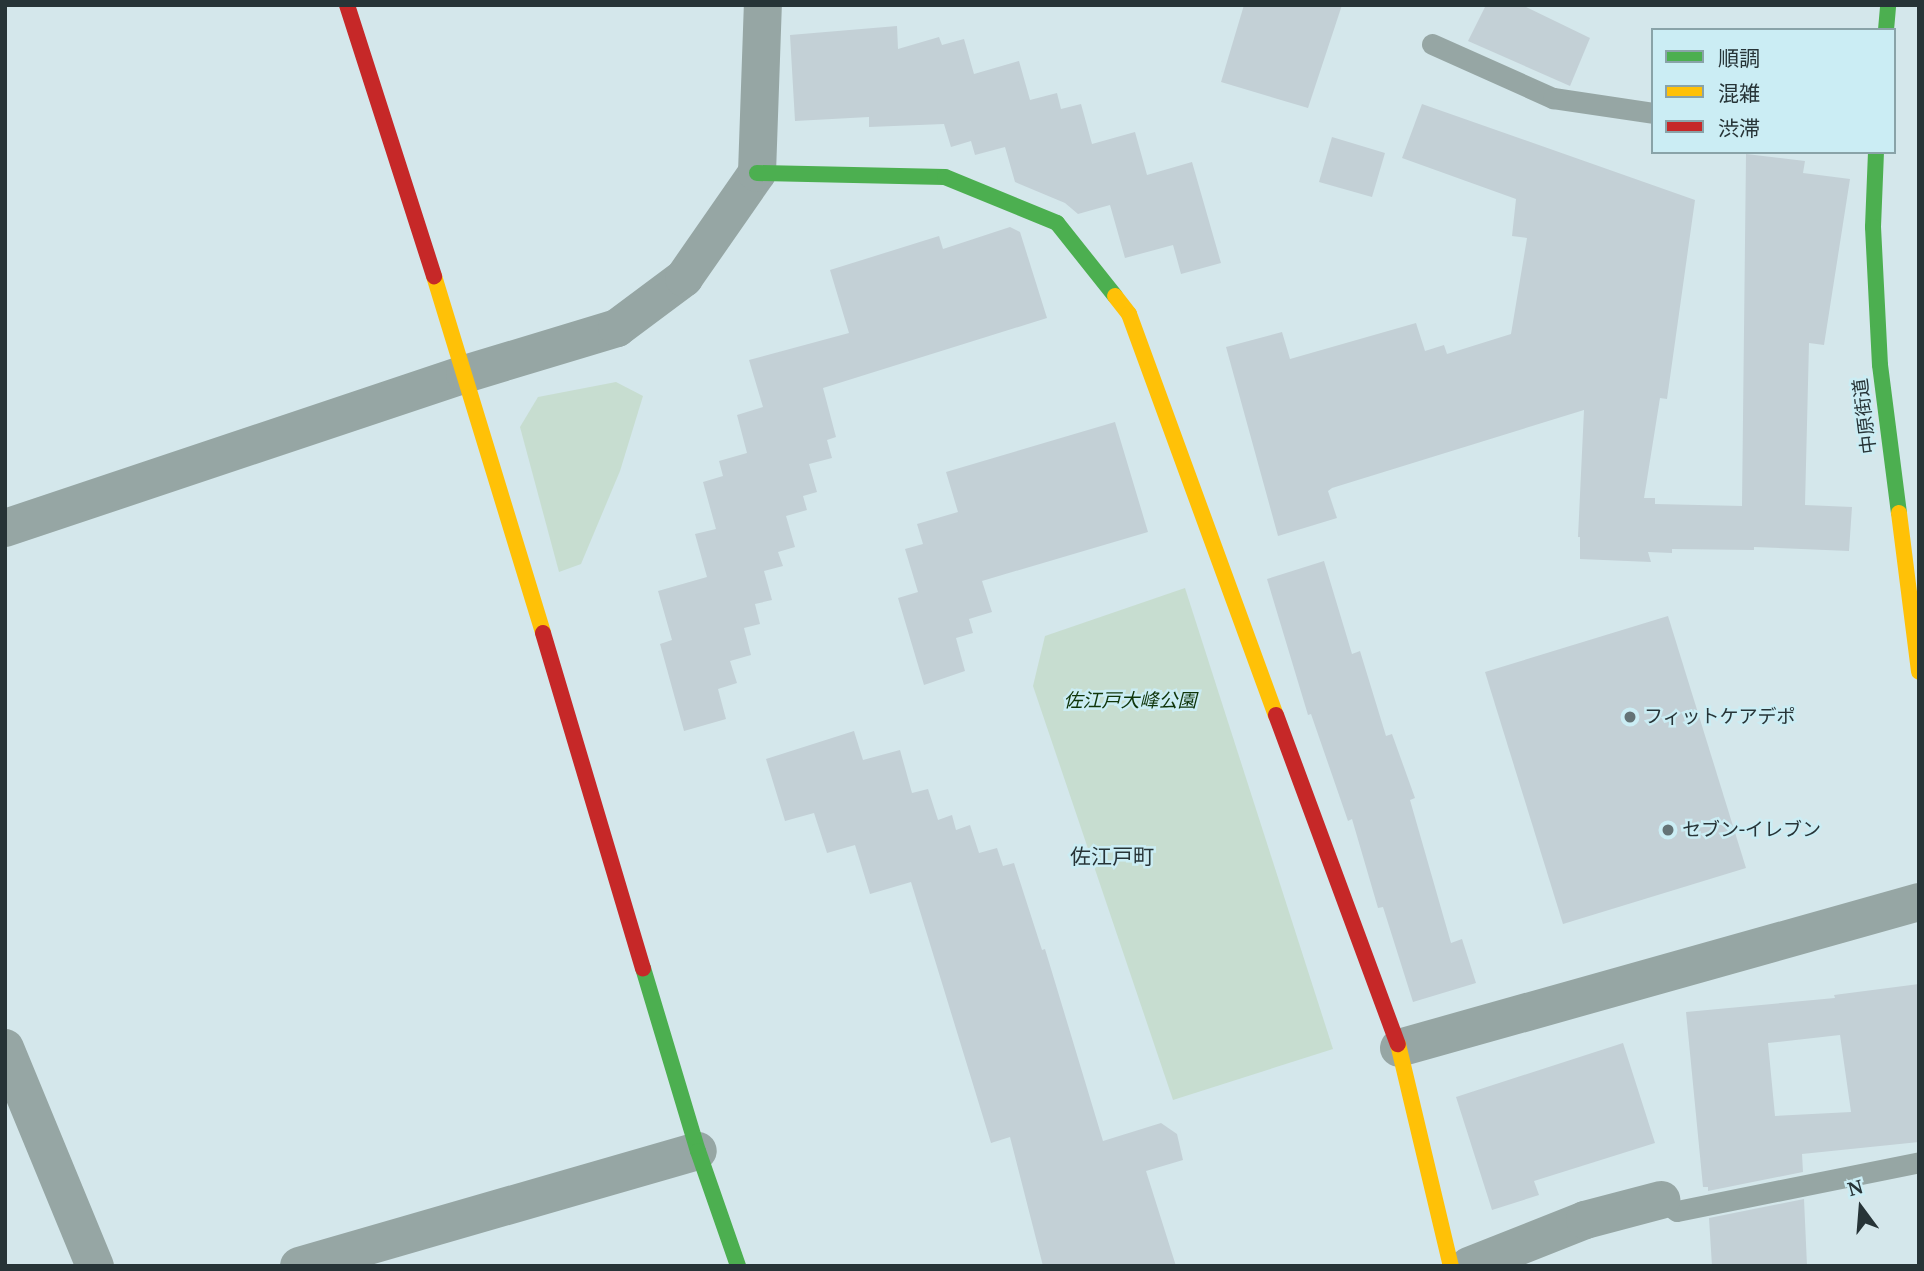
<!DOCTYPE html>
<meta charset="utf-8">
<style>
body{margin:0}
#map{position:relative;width:1924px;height:1271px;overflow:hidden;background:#d4e7eb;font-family:"Noto Serif","Noto Sans JP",serif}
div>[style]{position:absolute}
.green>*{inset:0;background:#c7ddd0}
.building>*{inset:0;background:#c3d0d6}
.lane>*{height:21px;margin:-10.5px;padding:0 10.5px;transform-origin:10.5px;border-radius:10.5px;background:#96a6a4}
.street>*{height:38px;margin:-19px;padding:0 19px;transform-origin:19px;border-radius:19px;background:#96a6a4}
.fast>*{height:16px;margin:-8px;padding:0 8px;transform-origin:8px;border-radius:8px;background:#4caf50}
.slow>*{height:16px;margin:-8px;padding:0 8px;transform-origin:8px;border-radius:8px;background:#ffc107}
.jam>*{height:16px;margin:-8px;padding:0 8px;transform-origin:8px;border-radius:8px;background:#c62828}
.dots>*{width:19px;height:19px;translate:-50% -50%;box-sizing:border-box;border:4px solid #cbedf4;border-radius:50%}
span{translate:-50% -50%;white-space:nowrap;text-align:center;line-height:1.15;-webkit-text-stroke:5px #cbedf4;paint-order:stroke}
.street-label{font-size:19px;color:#273437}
.park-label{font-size:19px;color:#0f350a;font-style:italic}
.poi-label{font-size:19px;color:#273437}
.left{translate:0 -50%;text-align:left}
.neighbourhood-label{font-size:21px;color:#273437}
.frame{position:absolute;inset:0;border:7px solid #273437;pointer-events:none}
.legend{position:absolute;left:1651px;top:28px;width:245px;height:126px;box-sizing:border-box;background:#cbedf4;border:2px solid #89a3a8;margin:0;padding:9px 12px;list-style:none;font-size:21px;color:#273437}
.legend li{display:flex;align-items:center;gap:14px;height:35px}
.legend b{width:35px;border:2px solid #89a3a8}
.north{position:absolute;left:1826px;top:1173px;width:70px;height:70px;-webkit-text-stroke:5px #cbedf4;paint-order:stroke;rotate:344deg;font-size:19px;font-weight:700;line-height:28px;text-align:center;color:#273437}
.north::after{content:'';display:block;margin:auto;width:24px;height:32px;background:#273437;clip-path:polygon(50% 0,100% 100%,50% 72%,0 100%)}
</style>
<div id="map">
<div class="green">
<i style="clip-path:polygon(616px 382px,643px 396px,620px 471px,581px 564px,559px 572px,520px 427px,538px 397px)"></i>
<i style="clip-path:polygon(1185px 588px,1333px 1049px,1173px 1100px,1033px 686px,1045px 636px)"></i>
</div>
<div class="building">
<i style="clip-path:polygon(1244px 5px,1342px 5px,1308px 108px,1221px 82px)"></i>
<i style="clip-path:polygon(1486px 5px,1522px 5px,1590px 38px,1570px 86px,1468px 41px)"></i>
<i style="clip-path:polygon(897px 26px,898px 49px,939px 37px,942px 45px,964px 39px,974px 74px,1019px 61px,1030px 100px,1057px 93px,1061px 109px,1081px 104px,1092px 144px,1135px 132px,1147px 175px,1192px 162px,1221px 263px,1181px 274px,1173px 245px,1125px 258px,1110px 205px,1078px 214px,1065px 203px,1015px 182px,1005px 147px,975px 155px,971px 141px,951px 147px,944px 124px,869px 127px,869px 117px,795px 121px,790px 35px)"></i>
<i style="clip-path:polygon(1422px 104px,1695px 200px,1667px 399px,1660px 398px,1644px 498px,1655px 498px,1655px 504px,1742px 506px,1746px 154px,1805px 161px,1803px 173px,1850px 179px,1824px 345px,1809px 343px,1805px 505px,1852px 507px,1849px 551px,1754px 547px,1754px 550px,1672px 549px,1672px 553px,1648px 552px,1651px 562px,1580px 559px,1580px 537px,1578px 537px,1584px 410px,1332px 488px,1328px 491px,1337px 518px,1278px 536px,1226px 347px,1282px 332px,1290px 359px,1416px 323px,1425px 351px,1444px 345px,1447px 354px,1511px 334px,1527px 238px,1512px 236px,1516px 199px,1402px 158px)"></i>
<i style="clip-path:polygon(1332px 137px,1385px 153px,1372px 197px,1319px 182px)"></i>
<i style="clip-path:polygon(1010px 227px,1020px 232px,1047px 318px,823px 388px,836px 437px,827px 440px,832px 458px,809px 464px,817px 492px,803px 496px,807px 510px,786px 516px,795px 547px,778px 552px,783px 566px,764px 571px,772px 600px,755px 604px,760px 624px,744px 628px,751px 655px,730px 661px,737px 683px,718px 689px,726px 719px,684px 731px,660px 644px,672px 640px,658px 591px,707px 577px,695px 534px,716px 529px,703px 482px,723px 476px,719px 461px,747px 453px,737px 415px,763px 407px,749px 360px,849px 333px,830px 270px,939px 236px,943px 249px)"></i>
<i style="clip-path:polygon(1115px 422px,1148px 532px,982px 581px,992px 612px,969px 619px,973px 633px,956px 638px,965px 671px,924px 685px,898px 598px,918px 592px,905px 549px,923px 544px,917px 524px,958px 512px,946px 472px)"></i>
<i style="clip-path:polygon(1324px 561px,1352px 654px,1360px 651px,1386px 736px,1392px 734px,1415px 798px,1410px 800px,1451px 943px,1462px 939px,1476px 983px,1413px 1002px,1383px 907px,1378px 908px,1352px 819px,1348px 821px,1311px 714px,1308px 715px,1267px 579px)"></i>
<i style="clip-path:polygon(1668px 616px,1746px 868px,1563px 924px,1485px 672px)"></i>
<i style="clip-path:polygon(854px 731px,863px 760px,900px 750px,912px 793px,928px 789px,938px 820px,952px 815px,956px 830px,970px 825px,979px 853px,997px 848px,1003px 866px,1014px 863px,1042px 950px,1045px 949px,1103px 1141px,1161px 1123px,1177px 1134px,1183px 1160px,1146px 1171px,1176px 1266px,1043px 1266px,1010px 1137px,991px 1143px,911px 882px,870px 894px,855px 845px,827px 853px,814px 813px,785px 821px,766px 759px)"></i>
<i style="clip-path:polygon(evenodd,1919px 984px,1919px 1142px,1802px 1154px,1803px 1172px,1708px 1191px,1708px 1187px,1703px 1187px,1686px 1012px,1835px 998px,1834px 995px,1919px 984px,1840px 1035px,1851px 1112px,1775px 1116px,1768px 1043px,1840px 1035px)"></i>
<i style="clip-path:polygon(1623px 1043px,1655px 1143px,1534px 1181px,1539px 1195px,1492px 1210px,1456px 1097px)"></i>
<i style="clip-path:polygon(1804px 1199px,1807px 1266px,1712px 1266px,1709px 1218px)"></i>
</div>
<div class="lane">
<i style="left:1432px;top:44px;width:133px;rotate:24.1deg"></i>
<i style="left:1553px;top:98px;width:101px;rotate:8.5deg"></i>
<i style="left:1661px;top:1200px;width:19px;rotate:35deg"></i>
<i style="left:1677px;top:1211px;width:247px;rotate:-11.4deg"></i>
</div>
<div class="street">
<i style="left:5px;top:528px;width:485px;rotate:-18.5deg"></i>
<i style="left:465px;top:374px;width:159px;rotate:-16.8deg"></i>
<i style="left:617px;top:328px;width:84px;rotate:-36.7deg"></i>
<i style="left:684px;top:278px;width:128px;rotate:-55.2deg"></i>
<i style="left:757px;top:173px;width:168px;rotate:-88deg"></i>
<i style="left:5px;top:1048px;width:236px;rotate:67.6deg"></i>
<i style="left:1399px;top:1048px;width:540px;rotate:-15.68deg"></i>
<i style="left:299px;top:1266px;width:415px;rotate:-16.1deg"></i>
<i style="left:1469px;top:1266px;width:125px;rotate:-21.6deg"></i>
<i style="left:1585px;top:1220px;width:79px;rotate:-14.7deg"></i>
</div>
<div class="fast">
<i style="left:1886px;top:30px;width:25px;rotate:-85deg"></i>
<i style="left:1876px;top:152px;width:75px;rotate:92.3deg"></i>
<i style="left:1873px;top:227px;width:138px;rotate:87.1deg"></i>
<i style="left:1880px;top:365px;width:149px;rotate:82.7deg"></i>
<i style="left:757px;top:173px;width:188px;rotate:1.2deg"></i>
<i style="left:945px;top:177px;width:121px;rotate:22.3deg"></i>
<i style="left:1057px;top:223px;width:93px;rotate:51.5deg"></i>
<i style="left:643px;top:968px;width:191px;rotate:73.3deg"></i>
<i style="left:698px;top:1151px;width:122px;rotate:70.8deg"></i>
</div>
<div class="slow">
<i style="left:434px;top:276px;width:373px;rotate:73deg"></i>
<i style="left:1115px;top:296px;width:23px;rotate:52deg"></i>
<i style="left:1129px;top:314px;width:427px;rotate:69.9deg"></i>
<i style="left:1899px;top:513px;width:160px;rotate:82.8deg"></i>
<i style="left:1398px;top:1044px;width:228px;rotate:76.6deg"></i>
</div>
<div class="jam">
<i style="left:347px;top:5px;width:285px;rotate:72.2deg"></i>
<i style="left:543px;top:633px;width:350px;rotate:73.4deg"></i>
<i style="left:1276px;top:715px;width:351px;rotate:69.7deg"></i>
</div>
<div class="dots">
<i style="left:1630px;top:717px;background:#647376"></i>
<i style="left:1668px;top:830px;background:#647376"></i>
</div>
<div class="street-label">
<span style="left:1865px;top:416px;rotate:-97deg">中原街道</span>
</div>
<div class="park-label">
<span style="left:1130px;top:701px">佐江戸大峰公園</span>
</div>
<div class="poi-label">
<span class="left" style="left:1644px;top:717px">フィットケアデポ</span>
<span class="left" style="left:1682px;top:830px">セブン-イレブン</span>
</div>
<div class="neighbourhood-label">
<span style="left:1112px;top:856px">佐江戸町</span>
</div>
<div class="frame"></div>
<ul class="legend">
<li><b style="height:9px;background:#4caf50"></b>順調</li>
<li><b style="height:9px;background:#ffc107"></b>混雑</li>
<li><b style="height:9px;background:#c62828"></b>渋滞</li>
</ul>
<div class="north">N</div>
</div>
